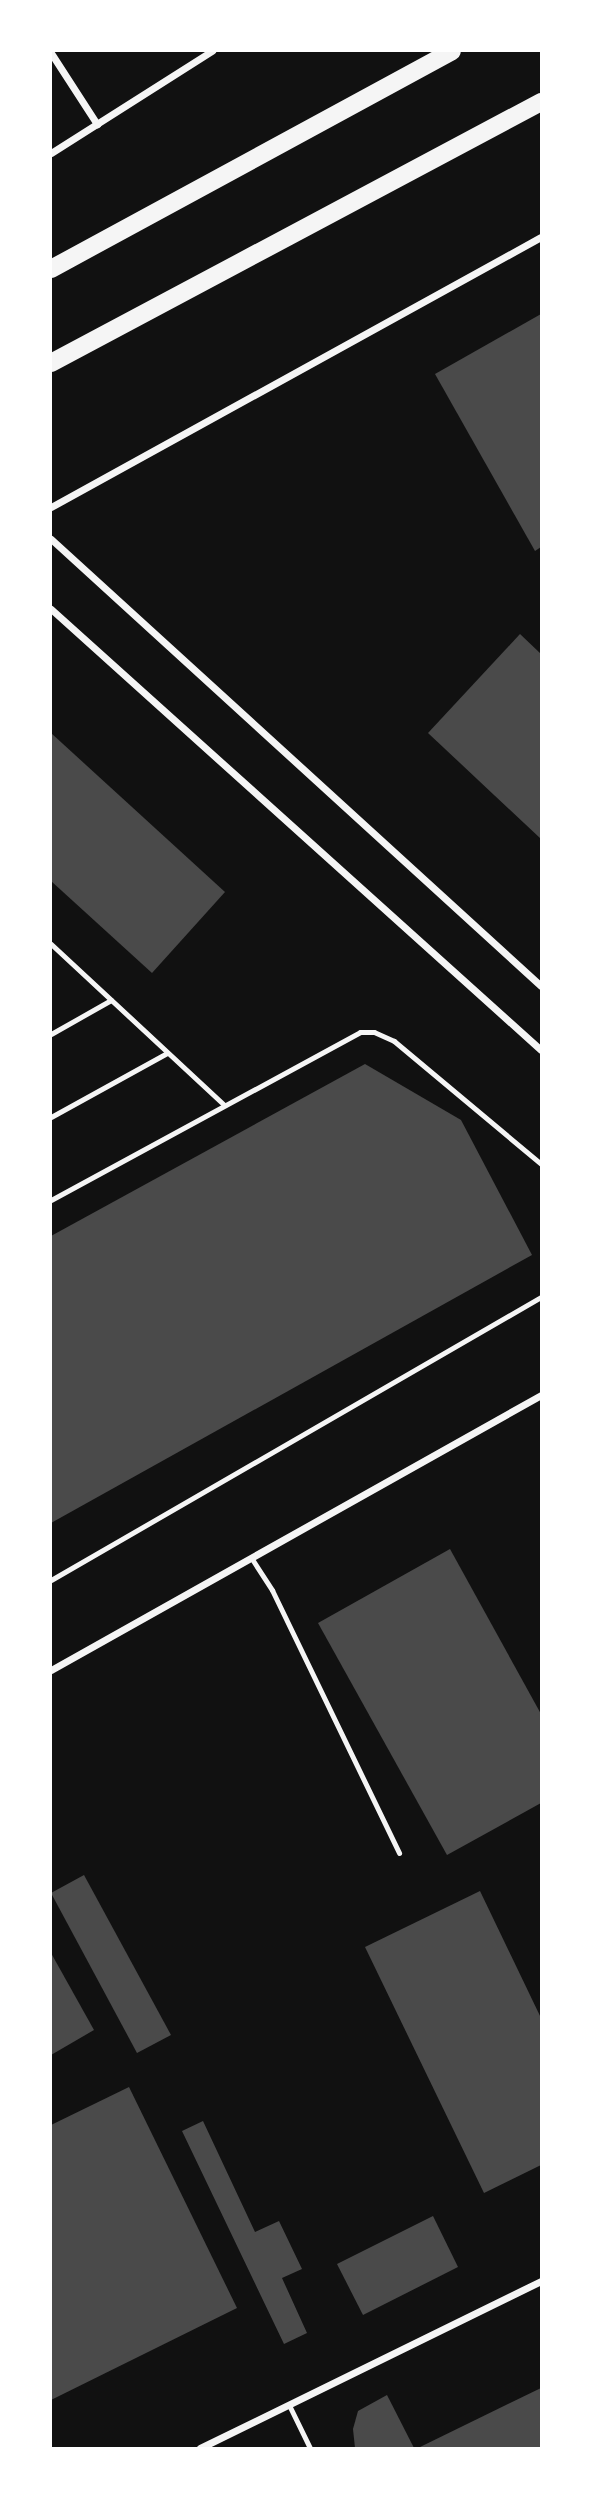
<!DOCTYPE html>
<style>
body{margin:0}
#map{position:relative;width:592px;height:2499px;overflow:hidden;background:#111;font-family:"Sofia Sans Condensed",sans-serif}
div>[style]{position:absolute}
.building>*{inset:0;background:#4a4a4a}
.service>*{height:5px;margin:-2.5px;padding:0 2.5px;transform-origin:2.5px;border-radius:2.5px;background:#f5f5f5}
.minor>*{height:7px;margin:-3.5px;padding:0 3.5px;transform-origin:3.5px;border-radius:3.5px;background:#f5f5f5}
.primary>*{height:18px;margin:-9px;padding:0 9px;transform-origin:9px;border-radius:9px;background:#f5f5f5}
span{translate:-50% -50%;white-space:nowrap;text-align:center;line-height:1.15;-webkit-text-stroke:5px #fff;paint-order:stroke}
.frame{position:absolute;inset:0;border:52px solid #fff;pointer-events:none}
</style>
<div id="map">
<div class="building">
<i style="clip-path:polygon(541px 314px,541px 547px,535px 551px,435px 374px)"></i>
<i style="clip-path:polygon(520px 634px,541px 654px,541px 839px,428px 733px)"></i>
<i style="clip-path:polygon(51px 733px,225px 892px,152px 973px,51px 881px)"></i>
<i style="clip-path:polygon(365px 1064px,461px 1120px,532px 1255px,51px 1523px,51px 1236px)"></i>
<i style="clip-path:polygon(450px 1549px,541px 1714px,541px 1803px,447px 1855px,318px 1623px)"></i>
<i style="clip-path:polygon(84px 1875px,171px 2035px,137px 2053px,51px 1893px)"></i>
<i style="clip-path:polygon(480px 1891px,541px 2018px,541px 2165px,484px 2193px,365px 1947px)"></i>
<i style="clip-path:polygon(51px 1953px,94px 2030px,51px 2055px)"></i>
<i style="clip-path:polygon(129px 2087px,237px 2308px,51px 2400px,51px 2125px)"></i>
<i style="clip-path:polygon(203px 2121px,255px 2232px,279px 2221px,302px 2269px,282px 2278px,307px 2333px,284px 2344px,182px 2131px)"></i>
<i style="clip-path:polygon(433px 2216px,458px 2267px,363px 2315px,337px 2264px)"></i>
<i style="clip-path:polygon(541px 2388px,541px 2448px,418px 2448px)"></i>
<i style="clip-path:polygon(387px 2395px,414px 2448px,355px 2448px,353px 2429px,358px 2411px)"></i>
</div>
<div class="service">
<i style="left:51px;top:944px;width:235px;rotate:42.9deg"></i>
<i style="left:51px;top:1034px;width:69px;rotate:-29.5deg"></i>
<i style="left:51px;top:1117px;width:132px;rotate:-28.9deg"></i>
<i style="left:51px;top:1200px;width:352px;rotate:-28.5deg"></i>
<i style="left:360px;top:1032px;width:14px"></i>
<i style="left:374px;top:1032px;width:22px;rotate:24deg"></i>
<i style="left:394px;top:1041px;width:192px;rotate:39.9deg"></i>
<i style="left:252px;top:1559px;width:37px;rotate:57deg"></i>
<i style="left:272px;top:1590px;width:292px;rotate:64.2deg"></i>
<i style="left:51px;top:1580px;width:566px;rotate:-30.01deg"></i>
<i style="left:289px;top:2405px;width:48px;rotate:64deg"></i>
</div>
<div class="minor">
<i style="left:51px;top:53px;width:85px;rotate:57.1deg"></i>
<i style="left:51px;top:153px;width:191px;rotate:-32.4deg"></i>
<i style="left:51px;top:507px;width:559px;rotate:-28.86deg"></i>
<i style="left:51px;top:539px;width:663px;rotate:42.37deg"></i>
<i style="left:51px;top:609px;width:659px;rotate:41.99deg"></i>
<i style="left:51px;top:1670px;width:562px;rotate:-29.3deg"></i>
<i style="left:200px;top:2448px;width:380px;rotate:-26.1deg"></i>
</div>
<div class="primary">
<i style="left:51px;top:269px;width:456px;rotate:-28.5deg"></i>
<i style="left:51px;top:363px;width:555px;rotate:-28.04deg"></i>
</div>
<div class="frame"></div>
</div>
